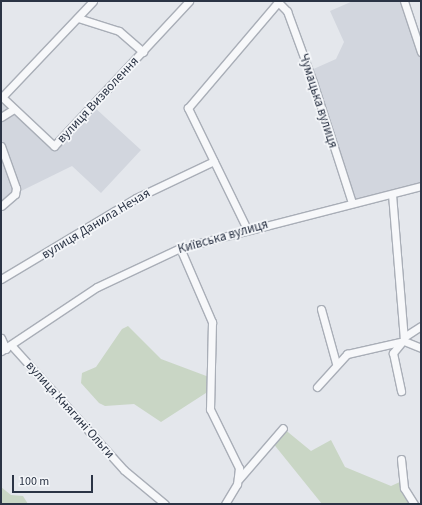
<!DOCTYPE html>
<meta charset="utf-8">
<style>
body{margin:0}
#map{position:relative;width:422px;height:505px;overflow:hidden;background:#e4e7ec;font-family:"Source Sans 3",sans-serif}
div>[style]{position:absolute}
.built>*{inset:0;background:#d2d6de}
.green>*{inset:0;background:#c9d6c5}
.roads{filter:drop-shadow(1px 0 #a9aeb7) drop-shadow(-1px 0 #a9aeb7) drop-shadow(0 1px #a9aeb7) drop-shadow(0 -1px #a9aeb7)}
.minor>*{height:7px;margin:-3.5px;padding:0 3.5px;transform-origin:3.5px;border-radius:3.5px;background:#f7f8fa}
span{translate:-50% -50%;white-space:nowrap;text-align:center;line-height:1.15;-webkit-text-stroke:3.5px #f4f6f9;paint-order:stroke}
.street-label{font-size:13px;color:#2b3445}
.frame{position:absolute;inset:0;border:2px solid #2b3445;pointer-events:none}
.scale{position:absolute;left:12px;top:475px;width:81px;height:18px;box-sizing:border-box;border:2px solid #2b3445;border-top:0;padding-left:5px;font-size:12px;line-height:14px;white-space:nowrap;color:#2b3445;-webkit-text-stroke:3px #f4f6f9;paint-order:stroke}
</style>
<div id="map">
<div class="built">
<i style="clip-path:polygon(353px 1px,404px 1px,421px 52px,421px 186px,352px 203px,309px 71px,336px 59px,344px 42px,330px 11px)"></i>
<i style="clip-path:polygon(1px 96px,50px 145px,93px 106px,141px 150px,101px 193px,72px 166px,15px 194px,1px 206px)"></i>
</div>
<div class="green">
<i style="clip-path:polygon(128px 326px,161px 359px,209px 377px,209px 391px,161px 422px,134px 404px,105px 406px,99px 403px,81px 383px,82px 373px,96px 367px,122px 329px)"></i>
<i style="clip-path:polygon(283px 428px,311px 451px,331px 440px,345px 467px,391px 486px,402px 481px,414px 504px,322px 504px,272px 442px)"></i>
<i style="clip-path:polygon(1px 487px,11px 495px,23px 496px,28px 504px,1px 504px)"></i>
</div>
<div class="roads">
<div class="minor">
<i style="left:404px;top:1px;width:54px;rotate:71.6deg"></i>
<i style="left:278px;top:2px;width:13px;rotate:45deg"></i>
<i style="left:287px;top:11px;width:76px;rotate:69.9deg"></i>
<i style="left:313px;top:82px;width:127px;rotate:72.1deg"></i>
<i style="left:78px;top:18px;width:43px;rotate:17.6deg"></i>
<i style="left:119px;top:31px;width:32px;rotate:41deg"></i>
<i style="left:1px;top:96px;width:73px;rotate:43.3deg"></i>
<i style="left:54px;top:146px;width:198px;rotate:-47deg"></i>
<i style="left:2px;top:97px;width:132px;rotate:-46.5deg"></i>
<i style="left:1px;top:117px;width:15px;rotate:-32deg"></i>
<i style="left:1px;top:146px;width:45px;rotate:70.3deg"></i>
<i style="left:16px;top:188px;width:6px;rotate:99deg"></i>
<i style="left:15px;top:194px;width:18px;rotate:139deg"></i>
<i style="left:392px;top:194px;width:147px;rotate:85.3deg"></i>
<i style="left:247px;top:229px;width:135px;rotate:-116deg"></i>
<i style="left:188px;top:108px;width:140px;rotate:-49.6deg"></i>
<i style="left:180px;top:248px;width:81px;rotate:66.6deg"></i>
<i style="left:212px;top:322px;width:87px;rotate:91.3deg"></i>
<i style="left:210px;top:409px;width:66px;rotate:63.8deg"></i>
<i style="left:239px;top:468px;width:16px;rotate:97deg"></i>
<i style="left:237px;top:484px;width:23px;rotate:121deg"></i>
<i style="left:1px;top:279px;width:157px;rotate:-31deg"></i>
<i style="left:136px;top:198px;width:86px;rotate:-25.4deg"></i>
<i style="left:321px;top:309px;width:56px;rotate:74.5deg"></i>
<i style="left:404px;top:337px;width:20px;rotate:-33deg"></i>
<i style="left:1px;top:338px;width:12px;rotate:66deg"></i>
<i style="left:404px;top:341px;width:18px;rotate:22deg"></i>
<i style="left:401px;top:343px;width:13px;rotate:129deg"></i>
<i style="left:393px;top:353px;width:39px;rotate:78deg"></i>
<i style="left:12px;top:346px;width:167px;rotate:47.9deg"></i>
<i style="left:124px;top:470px;width:53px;rotate:39.7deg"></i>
<i style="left:1px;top:351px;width:115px;rotate:-33.7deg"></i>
<i style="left:97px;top:287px;width:92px;rotate:-25.2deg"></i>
<i style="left:180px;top:248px;width:249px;rotate:-14.4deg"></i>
<i style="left:317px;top:387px;width:45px;rotate:-47.7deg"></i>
<i style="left:347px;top:354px;width:58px;rotate:-12.8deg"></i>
<i style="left:401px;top:459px;width:29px;rotate:84deg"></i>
<i style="left:404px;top:488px;width:19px;rotate:58deg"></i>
<i style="left:239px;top:479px;width:67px;rotate:-49.2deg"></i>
</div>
</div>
<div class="street-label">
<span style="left:98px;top:100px;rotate:-47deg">вулиця Визволення</span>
<span style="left:318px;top:101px;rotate:72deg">Чумацька вулиця</span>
<span style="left:96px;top:224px;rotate:-31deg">вулиця Данила Нечая</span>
<span style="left:223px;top:237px;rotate:-16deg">Київська вулиця</span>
<span style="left:70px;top:410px;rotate:48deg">вулиця Княгині Ольги</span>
</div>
<div class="frame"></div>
<div class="scale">100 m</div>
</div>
